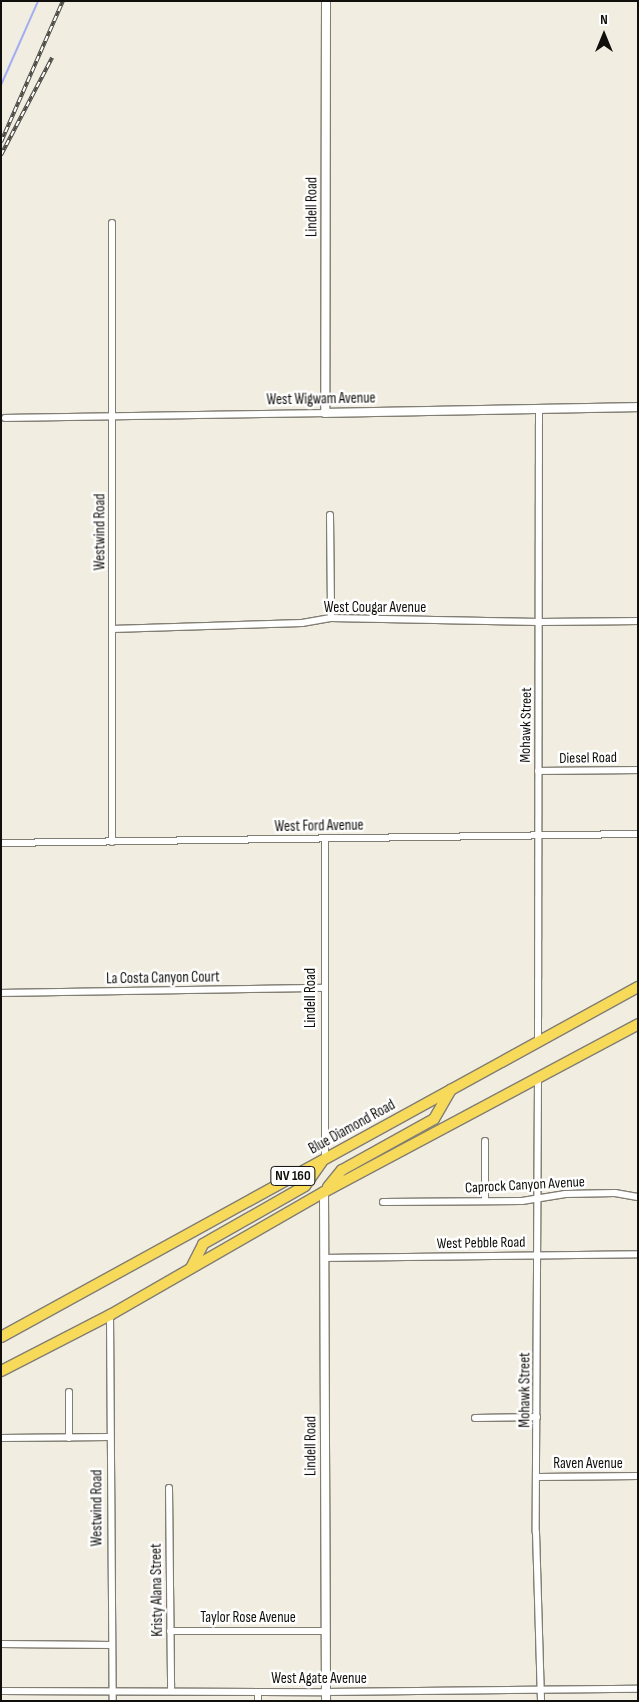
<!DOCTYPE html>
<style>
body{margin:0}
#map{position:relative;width:639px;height:1702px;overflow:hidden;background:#f1ede1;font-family:"Sofia Sans Condensed",sans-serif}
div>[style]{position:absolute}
.stream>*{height:2px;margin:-1px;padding:0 1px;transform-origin:1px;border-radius:1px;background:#a3adf2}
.roads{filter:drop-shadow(1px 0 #817e73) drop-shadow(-1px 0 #817e73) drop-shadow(0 1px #817e73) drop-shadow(0 -1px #817e73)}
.minor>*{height:6px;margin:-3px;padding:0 3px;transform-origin:3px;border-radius:3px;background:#fff}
.tertiary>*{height:8px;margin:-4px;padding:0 4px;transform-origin:4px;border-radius:4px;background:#fff}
.trunk>*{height:10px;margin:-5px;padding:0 5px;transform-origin:5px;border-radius:5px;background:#f8da5b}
.rail>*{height:4px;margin-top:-2px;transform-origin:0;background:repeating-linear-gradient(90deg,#fff 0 5.5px,#4a4842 0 11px);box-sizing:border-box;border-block:1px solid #4a4842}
span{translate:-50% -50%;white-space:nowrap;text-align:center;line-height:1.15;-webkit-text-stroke:5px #fff;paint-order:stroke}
.shield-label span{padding:1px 4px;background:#fff;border:1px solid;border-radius:4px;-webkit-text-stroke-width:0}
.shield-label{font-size:14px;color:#100f0b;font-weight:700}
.street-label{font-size:15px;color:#100f0b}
.frame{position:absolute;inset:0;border:2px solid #100f0b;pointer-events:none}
.north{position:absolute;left:579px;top:10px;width:50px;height:50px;-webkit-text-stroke:4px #fff;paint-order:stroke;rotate:0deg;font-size:14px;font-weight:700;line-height:20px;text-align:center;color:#100f0b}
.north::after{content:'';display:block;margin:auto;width:18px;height:22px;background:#100f0b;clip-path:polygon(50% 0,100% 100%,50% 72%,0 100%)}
</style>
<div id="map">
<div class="stream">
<i style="left:1px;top:85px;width:92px;rotate:-66.2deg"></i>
</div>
<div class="roads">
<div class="minor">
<i style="left:5px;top:418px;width:320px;rotate:-0.9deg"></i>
<i style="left:330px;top:515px;width:103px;rotate:89.4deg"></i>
<i style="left:112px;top:629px;width:190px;rotate:-1.8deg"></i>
<i style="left:302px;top:623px;width:29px;rotate:-10deg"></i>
<i style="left:331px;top:618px;width:208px;rotate:1.1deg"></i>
<i style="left:539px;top:622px;width:99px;rotate:-0.6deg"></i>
<i style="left:538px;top:771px;width:100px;rotate:-0.6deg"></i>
<i style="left:325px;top:838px;width:320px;rotate:90deg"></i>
<i style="left:112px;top:842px;width:619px;rotate:-90deg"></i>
<i style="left:1px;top:843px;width:637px;rotate:-0.81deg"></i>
<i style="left:1px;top:993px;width:324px;rotate:-0.9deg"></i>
<i style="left:538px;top:1041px;width:632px;rotate:-89.91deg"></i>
<i style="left:538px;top:1079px;width:453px;rotate:90.3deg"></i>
<i style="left:536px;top:1532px;width:169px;rotate:88.3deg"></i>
<i style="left:485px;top:1141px;width:60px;rotate:90deg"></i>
<i style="left:383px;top:1202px;width:139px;rotate:-0.4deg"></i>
<i style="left:522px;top:1201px;width:44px;rotate:-9.2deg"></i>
<i style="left:565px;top:1194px;width:50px;rotate:-1.1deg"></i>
<i style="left:615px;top:1193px;width:23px;rotate:10deg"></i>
<i style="left:324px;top:1258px;width:314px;rotate:-0.7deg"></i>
<i style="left:110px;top:1315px;width:386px;rotate:89.6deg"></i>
<i style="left:69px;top:1392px;width:46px;rotate:90deg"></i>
<i style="left:475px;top:1418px;width:62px;rotate:-0.9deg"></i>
<i style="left:1px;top:1438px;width:109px;rotate:-0.5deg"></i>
<i style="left:538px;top:1477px;width:100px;rotate:-0.6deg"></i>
<i style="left:169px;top:1488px;width:203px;rotate:89.4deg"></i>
<i style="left:170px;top:1631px;width:156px"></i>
<i style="left:1px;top:1644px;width:111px;rotate:0.5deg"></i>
<i style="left:1px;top:1691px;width:325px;rotate:0.2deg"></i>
<i style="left:326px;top:1692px;width:312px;rotate:-0.6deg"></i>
<i style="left:258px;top:1692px;width:9px;rotate:90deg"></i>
</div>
<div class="tertiary">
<i style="left:326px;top:1px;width:412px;rotate:90.1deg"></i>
<i style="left:325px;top:413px;width:313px;rotate:-1.1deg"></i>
<i style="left:324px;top:1192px;width:509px;rotate:89.77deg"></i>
</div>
<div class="trunk">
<i style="left:328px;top:1187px;width:22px;rotate:-51deg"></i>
<i style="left:342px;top:1170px;width:105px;rotate:-29deg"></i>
<i style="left:434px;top:1119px;width:34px;rotate:-60deg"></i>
<i style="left:191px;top:1268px;width:27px;rotate:-63deg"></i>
<i style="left:203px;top:1244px;width:117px;rotate:-29.6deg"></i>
<i style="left:305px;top:1186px;width:29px;rotate:-55deg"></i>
<i style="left:1px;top:1337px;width:727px;rotate:-28.79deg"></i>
<i style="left:1px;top:1371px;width:123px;rotate:-27.2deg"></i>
<i style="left:110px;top:1315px;width:247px;rotate:-29.9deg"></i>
<i style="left:324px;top:1192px;width:356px;rotate:-28.1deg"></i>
</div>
</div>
<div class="rail">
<i style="left:1px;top:142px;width:154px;rotate:-66.3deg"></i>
<i style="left:1px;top:155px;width:110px;rotate:-62.3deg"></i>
</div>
<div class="shield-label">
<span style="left:293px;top:1176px">NV 160</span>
</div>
<div class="street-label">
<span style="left:312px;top:207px;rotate:-90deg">Lindell Road</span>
<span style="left:321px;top:399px;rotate:-1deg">West Wigwam Avenue</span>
<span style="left:100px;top:532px;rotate:-90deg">Westwind Road</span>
<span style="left:375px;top:608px">West Cougar Avenue</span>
<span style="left:526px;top:725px;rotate:-89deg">Mohawk Street</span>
<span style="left:588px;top:758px;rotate:-1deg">Diesel Road</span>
<span style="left:319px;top:826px;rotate:-1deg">West Ford Avenue</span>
<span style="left:163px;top:978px;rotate:-1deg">La Costa Canyon Court</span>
<span style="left:311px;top:998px;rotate:-90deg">Lindell Road</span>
<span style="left:352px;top:1127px;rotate:-29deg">Blue Diamond Road</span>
<span style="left:525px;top:1185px;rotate:-3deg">Caprock Canyon Avenue</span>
<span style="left:481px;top:1243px;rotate:-1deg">West Pebble Road</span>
<span style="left:525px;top:1390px;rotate:-90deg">Mohawk Street</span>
<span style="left:311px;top:1446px;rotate:-90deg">Lindell Road</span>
<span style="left:588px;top:1464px">Raven Avenue</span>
<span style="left:97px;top:1508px;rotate:-90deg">Westwind Road</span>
<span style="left:157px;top:1590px;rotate:-91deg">Kristy Alana Street</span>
<span style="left:248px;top:1618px">Taylor Rose Avenue</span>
<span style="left:319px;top:1679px">West Agate Avenue</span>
</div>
<div class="frame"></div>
<div class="north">N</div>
</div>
